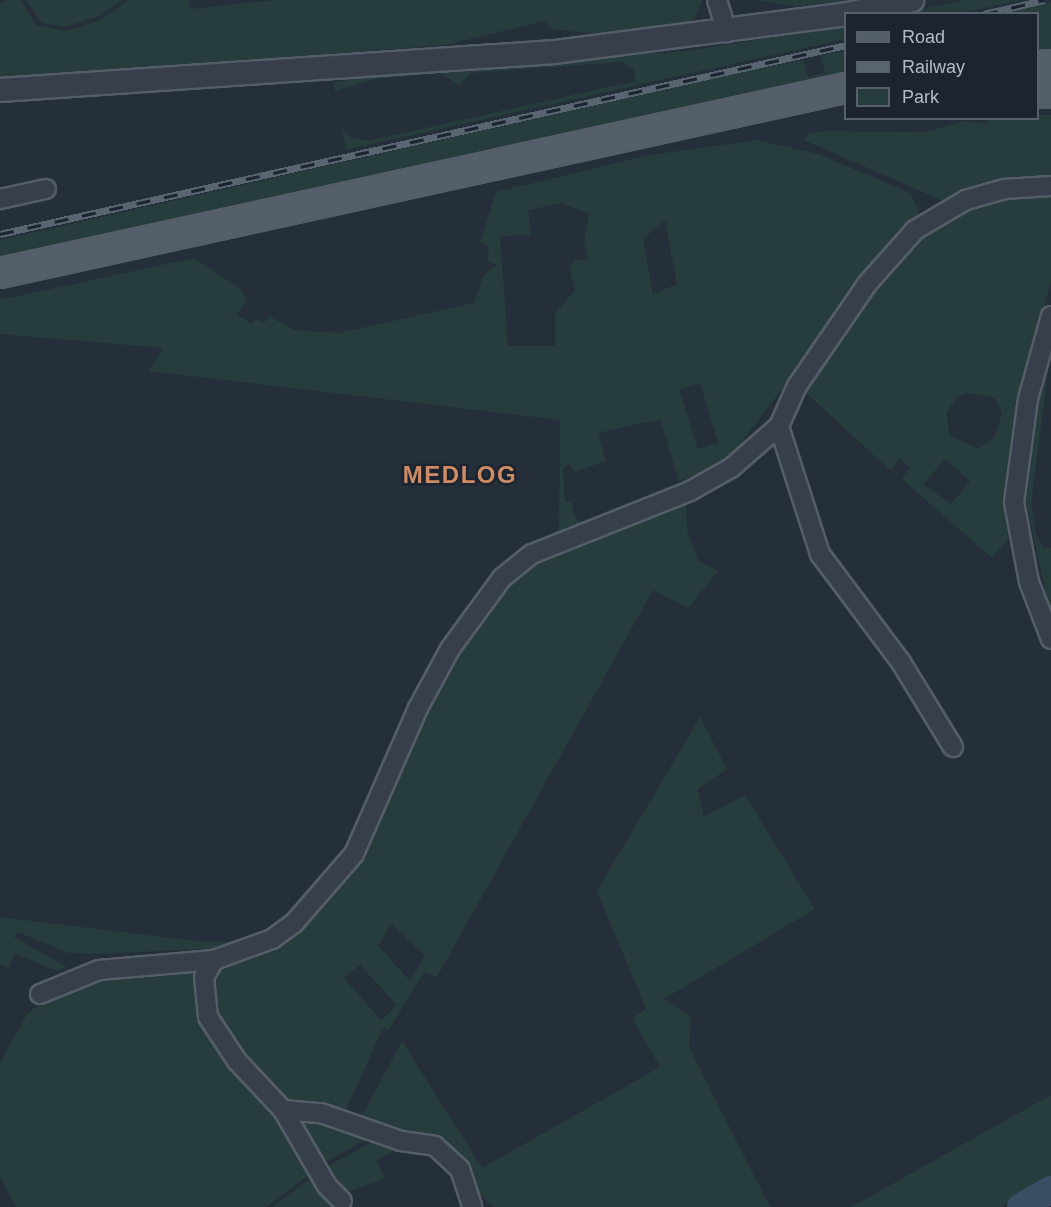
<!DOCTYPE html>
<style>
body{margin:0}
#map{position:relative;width:1051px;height:1207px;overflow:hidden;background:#242f3a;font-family:Helvetica,sans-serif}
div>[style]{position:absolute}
.green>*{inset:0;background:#273c3c}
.river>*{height:28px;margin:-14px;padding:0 14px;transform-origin:14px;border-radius:14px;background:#3a4d62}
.roads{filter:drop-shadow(2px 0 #555e68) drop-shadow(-2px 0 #555e68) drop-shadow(0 2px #555e68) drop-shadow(0 -2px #555e68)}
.minor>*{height:18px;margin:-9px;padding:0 9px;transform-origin:9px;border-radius:9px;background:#37404a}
.tertiary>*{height:22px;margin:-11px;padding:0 11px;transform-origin:11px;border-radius:11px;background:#37404a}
.primary>*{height:28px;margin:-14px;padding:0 14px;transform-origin:14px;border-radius:14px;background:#555f6a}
.rail>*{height:7px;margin-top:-3.5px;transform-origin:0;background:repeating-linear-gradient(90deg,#1c252f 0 14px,#596571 0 28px);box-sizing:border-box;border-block:2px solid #596571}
span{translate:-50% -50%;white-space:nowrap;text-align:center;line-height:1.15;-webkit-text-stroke:5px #1c252f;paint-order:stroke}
.district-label{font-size:24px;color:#ce8c66;font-weight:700;letter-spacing:1.5px}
.legend{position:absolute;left:844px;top:12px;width:195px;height:108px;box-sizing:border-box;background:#1c252f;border:2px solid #58616b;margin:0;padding:8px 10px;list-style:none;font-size:18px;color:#b3bbc6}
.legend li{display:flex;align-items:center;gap:12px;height:30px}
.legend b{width:30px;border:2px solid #58616b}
</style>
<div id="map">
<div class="green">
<i style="clip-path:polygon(6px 0,21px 0,36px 25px,65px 31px,98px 21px,129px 0,189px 0,190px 9px,276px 0,703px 0,692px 21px,681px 27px,601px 35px,552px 29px,544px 21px,445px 45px,0 80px,0 3px)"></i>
<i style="clip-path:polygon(26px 0,123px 0,99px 16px,65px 27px,42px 23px)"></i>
<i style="clip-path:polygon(752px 0,859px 0,797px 6px)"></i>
<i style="clip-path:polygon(964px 0,1022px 0,961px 13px,906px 13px)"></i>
<i style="clip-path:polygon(1051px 2px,1051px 53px,1038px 54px,1038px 14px,999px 14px)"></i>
<i style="clip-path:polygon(845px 26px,845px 39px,346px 150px,342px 130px,351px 138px,367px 141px,636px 81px,634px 70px,622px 62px,471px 73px,459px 85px,439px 73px,376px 79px,335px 91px,333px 83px,378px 72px,687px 51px)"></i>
<i style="clip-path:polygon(845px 50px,845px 77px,670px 111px,0 263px,0 240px,740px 72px,803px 60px,808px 77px,825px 73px,821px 56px)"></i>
<i style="clip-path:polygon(1038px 115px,1051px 115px,1051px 176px,992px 182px,941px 200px,804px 140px,809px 133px,823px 131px,926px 132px,964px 121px,986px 124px,989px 119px)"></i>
<i style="clip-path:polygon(evenodd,757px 140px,818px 154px,894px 186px,911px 194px,919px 212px,727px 461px,679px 482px,660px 419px,598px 433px,606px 461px,574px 472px,570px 464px,563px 469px,565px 502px,571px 502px,576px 519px,585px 525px,559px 531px,560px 420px,149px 371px,163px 348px,0 334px,0 300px,194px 258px,242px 290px,247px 299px,237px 315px,251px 323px,256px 319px,264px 323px,269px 316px,294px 330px,339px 333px,474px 303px,483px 276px,497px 265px,487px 261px,489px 247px,480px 243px,496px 192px,650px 155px,757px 140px,562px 203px,589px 214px,584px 242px,588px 260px,576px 259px,569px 267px,575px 290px,555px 313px,555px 346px,508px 346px,500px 236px,531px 235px,528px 210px,562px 203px,757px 140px,665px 220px,677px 284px,653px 294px,643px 239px,665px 220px,757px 140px,700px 383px,718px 443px,698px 449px,679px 389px,700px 383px)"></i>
<i style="clip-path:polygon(evenodd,1051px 194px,1051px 281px,1012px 438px,1012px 535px,992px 558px,902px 479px,910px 467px,900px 459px,890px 470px,802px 389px,871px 290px,931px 228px,990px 198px,1051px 194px,968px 393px,995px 398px,1002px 413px,995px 437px,978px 449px,950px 436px,948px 425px,947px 412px,957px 397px,968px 393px,1051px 194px,945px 459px,970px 481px,951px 504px,923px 484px,945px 459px)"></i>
<i style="clip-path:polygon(1051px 348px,1031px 504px,1036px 537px,1044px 548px,1051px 548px,1051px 616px,1024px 493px,1032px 425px)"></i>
<i style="clip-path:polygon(evenodd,686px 498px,687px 530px,698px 560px,718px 571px,688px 608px,653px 590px,437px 977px,424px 972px,389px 1030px,383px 1028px,344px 1114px,281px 1100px,263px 1085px,211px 1008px,213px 972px,314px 913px,350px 872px,422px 716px,482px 609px,538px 555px,686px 498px,392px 924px,425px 956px,410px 981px,378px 945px,392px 924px,686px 498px,360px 965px,397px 1005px,381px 1020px,344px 978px,360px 965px)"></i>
<i style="clip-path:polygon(700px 717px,727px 769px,698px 789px,704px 817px,745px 795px,815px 909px,664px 999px,691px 1017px,689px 1047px,770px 1207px,494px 1207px,414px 1136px,361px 1118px,402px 1041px,482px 1168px,660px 1067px,632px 1018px,646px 1009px,597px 891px)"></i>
<i style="clip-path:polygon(0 917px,195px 941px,242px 942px,221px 948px,99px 954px,69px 953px,18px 932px,14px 937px,67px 967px,57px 971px,14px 953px,10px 968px,0 965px)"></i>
<i style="clip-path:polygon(186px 966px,194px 975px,201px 1008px,314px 1171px,266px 1207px,16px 1207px,0 1177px,0 1063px,27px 1014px,70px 980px)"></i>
<i style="clip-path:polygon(1051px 1095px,1051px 1179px,1002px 1207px,851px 1207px)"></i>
<i style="clip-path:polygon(300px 1114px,378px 1133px,324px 1163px,295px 1120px)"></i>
<i style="clip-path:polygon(384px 1135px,404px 1147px,377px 1160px,385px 1179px,350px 1191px,332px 1182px,323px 1169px)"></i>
<i style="clip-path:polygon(315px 1175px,332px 1207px,273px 1207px)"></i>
</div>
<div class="river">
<i style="left:1021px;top:1207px;width:34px;rotate:-30deg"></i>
</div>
<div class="roads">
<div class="minor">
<i style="left:717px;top:0;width:34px;rotate:73deg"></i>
<i style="left:0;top:199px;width:47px;rotate:-12.3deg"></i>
<i style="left:1051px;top:316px;width:86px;rotate:105.5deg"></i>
<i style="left:1028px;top:399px;width:104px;rotate:97.7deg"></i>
<i style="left:1014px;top:502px;width:81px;rotate:79.4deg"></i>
<i style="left:1029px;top:582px;width:61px;rotate:68.9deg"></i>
<i style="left:953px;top:747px;width:101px;rotate:-121.6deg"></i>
<i style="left:900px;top:661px;width:134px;rotate:-126.8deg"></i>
<i style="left:820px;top:554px;width:134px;rotate:-107.8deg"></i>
<i style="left:779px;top:426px;width:44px;rotate:-65.8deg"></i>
<i style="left:797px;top:386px;width:124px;rotate:-55.5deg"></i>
<i style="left:867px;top:284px;width:72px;rotate:-48.4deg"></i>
<i style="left:915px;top:230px;width:59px;rotate:-30.5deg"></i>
<i style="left:966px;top:200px;width:40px;rotate:-16deg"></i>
<i style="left:1004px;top:189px;width:47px;rotate:-3.7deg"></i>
<i style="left:214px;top:960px;width:20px;rotate:120deg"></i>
<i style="left:204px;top:977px;width:40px;rotate:84.3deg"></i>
<i style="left:208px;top:1017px;width:53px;rotate:56.6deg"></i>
<i style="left:237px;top:1061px;width:67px;rotate:46.8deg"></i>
<i style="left:283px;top:1110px;width:88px;rotate:59.9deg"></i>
<i style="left:327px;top:1186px;width:21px;rotate:45deg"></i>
<i style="left:40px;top:994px;width:64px;rotate:-22.1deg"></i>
<i style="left:99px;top:970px;width:115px;rotate:-5deg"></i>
<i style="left:214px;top:960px;width:62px;rotate:-19.9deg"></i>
<i style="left:272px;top:939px;width:27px;rotate:-36deg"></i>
<i style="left:294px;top:923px;width:91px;rotate:-49deg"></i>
<i style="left:354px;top:854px;width:159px;rotate:-66.3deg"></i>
<i style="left:418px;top:708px;width:67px;rotate:-61.5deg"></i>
<i style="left:450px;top:649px;width:88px;rotate:-53.8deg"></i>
<i style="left:502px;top:578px;width:38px;rotate:-39deg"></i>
<i style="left:532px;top:554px;width:170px;rotate:-21.7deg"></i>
<i style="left:690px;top:491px;width:47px;rotate:-29.3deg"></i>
<i style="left:731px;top:468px;width:64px;rotate:-41.2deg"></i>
<i style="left:283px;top:1110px;width:38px;rotate:5deg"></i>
<i style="left:321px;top:1113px;width:85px;rotate:19.3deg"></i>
<i style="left:401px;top:1141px;width:34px;rotate:8deg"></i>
<i style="left:435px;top:1146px;width:34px;rotate:43deg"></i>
<i style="left:460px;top:1169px;width:40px;rotate:72deg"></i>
</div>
<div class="tertiary">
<i style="left:848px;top:14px;width:66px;rotate:-12.3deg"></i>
<i style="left:0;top:90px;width:556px;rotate:-3.92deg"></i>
<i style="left:555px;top:52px;width:293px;rotate:-7.4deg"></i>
</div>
<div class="primary">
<i style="left:1038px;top:66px;width:13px;rotate:-4deg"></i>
<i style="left:1038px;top:93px;width:13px"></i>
<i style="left:0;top:273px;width:866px;rotate:-12.34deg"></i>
</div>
</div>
<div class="rail">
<i style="left:984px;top:14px;width:62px;rotate:-13.1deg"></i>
<i style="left:0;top:234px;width:867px;rotate:-12.59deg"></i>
</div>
<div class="district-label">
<span style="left:460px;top:475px">MEDLOG</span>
</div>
<ul class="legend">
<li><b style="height:8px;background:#555f6a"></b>Road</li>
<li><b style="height:8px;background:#596571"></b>Railway</li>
<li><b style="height:16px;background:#273c3c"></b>Park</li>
</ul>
</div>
